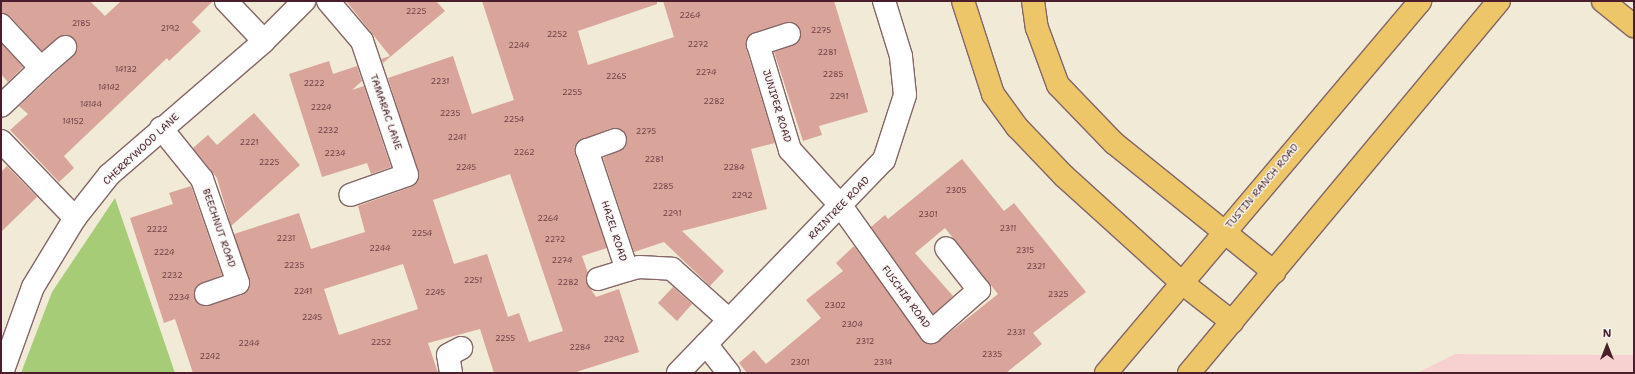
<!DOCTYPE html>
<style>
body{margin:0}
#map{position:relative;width:1635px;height:374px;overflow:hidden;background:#f0ead6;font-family:"Shantell Sans",sans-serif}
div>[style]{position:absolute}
.built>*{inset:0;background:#f7d0d0}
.green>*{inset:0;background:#a6cc77}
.building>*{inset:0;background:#d9a49a}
.roads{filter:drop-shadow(1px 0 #846667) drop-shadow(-1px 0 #846667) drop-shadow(0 1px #846667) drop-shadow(0 -1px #846667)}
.street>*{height:22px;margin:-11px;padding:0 11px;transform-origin:11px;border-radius:11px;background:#fff}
.primary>*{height:22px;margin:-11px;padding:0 11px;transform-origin:11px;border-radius:11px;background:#ecc669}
.highway>*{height:22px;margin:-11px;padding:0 11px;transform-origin:11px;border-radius:11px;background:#ecc669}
span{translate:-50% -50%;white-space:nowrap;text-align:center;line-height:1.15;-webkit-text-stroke:3px #f6f6f2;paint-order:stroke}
.number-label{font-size:8px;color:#6e4047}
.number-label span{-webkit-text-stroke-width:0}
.street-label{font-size:10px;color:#4a1f2b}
.frame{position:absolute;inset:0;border:2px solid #4a1f2b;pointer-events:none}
.north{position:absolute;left:1587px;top:326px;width:40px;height:40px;-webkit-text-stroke:3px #f6f6f2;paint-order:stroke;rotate:0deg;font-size:11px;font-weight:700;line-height:16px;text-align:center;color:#4a1f2b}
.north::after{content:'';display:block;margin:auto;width:14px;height:18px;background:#4a1f2b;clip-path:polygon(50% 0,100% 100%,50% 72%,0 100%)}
</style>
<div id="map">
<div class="built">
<i style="clip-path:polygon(1455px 354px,1634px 355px,1634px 373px,1417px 373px)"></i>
</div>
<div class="green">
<i style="clip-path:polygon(115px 198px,175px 373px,21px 373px,52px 292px)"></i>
</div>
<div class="building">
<i style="clip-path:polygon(1px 1px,90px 1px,105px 16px,121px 1px,213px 1px,192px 22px,201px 31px,169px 61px,167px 58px,64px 156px,74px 168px,59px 182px,10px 130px,28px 114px,19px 106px,73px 56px,77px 44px,69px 35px,63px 35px,42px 51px,10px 16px,1px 13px)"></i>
<i style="clip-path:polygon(346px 1px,436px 1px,445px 11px,383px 63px,381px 59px,390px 56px)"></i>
<i style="clip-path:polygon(evenodd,482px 1px,657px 1px,657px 4px,578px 31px,588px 65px,674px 37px,663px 1px,834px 1px,868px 112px,819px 126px,822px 135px,803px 141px,774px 52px,798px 43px,801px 30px,792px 22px,786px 22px,749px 36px,746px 48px,775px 143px,751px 149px,767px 209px,682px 231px,724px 271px,710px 286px,664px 242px,634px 252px,603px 158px,625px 148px,627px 142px,623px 131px,611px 128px,578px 142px,575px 154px,607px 248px,582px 256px,588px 273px,586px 282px,596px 297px,619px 289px,639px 352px,573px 373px,494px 373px,480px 329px,428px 343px,438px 373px,193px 373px,175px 319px,164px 323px,130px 218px,173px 204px,169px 193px,191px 186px,222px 275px,196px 286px,194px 298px,204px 306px,242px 295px,250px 286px,234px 234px,299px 213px,311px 249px,365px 232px,358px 206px,411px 187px,419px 177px,388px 78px,453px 56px,472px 114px,514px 100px,482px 1px,510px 174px,563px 331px,529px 342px,519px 313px,508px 317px,487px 254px,454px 264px,433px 200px,510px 174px,482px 1px,403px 264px,418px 309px,339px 335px,324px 289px,403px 264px)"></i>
<i style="clip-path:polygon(1px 43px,23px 67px,8px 82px,1px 74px)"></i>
<i style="clip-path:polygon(329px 61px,333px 74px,357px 66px,362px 81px,352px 90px,364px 86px,391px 167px,371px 174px,367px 163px,322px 177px,289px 74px)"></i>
<i style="clip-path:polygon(254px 113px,300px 165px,231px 226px,217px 178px,193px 148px,208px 135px,217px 145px)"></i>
<i style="clip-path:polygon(962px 159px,1004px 211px,1014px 203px,1086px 292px,1033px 333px,1042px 344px,1006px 373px,747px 373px,739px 363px,754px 350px,766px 364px,821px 318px,806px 300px,843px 271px,836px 263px,854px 246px,927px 344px,939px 341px,998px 294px,945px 228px,915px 253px,953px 296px,933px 314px,871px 227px,885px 215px,888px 219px)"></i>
<i style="clip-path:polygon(7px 166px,37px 197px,1px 232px,1px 172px)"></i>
<i style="clip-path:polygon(673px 287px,692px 304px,677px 321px,658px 303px)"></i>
</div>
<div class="roads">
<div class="street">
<i style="left:226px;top:1px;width:55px;rotate:46.5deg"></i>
<i style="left:328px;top:1px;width:52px;rotate:49.6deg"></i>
<i style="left:362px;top:41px;width:141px;rotate:71.4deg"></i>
<i style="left:407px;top:175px;width:60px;rotate:160.7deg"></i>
<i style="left:1px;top:25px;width:59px;rotate:47.1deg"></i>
<i style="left:41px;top:68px;width:55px;rotate:136.5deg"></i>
<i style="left:789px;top:34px;width:33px;rotate:162deg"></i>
<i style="left:758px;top:44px;width:111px;rotate:73.2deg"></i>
<i style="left:790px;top:150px;width:76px;rotate:47.7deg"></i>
<i style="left:841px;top:206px;width:155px;rotate:54.5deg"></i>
<i style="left:931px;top:332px;width:64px;rotate:-41.2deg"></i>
<i style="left:979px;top:290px;width:53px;rotate:-128.2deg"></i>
<i style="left:41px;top:68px;width:32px;rotate:-41deg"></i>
<i style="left:161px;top:128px;width:65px;rotate:51.2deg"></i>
<i style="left:202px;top:179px;width:110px;rotate:70.9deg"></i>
<i style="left:238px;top:283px;width:34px;rotate:161deg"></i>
<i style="left:615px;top:140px;width:30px;rotate:160deg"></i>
<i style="left:587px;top:150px;width:126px;rotate:71.6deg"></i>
<i style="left:627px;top:270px;width:12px;rotate:-14deg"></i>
<i style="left:639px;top:267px;width:33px;rotate:3deg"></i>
<i style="left:672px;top:269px;width:76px;rotate:41.8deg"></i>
<i style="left:1px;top:141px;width:107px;rotate:46.1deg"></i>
<i style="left:598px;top:279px;width:30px;rotate:-17deg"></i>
<i style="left:706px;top:344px;width:37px;rotate:52deg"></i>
<i style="left:2px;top:373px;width:91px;rotate:-70.2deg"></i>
<i style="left:33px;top:287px;width:81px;rotate:-58.7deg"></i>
<i style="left:75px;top:218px;width:55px;rotate:-51.7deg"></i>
<i style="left:109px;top:175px;width:205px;rotate:-40.8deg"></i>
<i style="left:264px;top:41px;width:57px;rotate:-45deg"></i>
<i style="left:451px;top:373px;width:18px;rotate:-99deg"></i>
<i style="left:448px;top:355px;width:15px;rotate:-28deg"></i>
<i style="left:678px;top:373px;width:296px;rotate:-46deg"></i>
<i style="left:884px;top:160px;width:68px;rotate:-72.1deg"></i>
<i style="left:905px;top:95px;width:39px;rotate:-96deg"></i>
<i style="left:901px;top:56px;width:58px;rotate:-107.2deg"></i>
</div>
<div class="primary">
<i style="left:1106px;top:373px;width:487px;rotate:-49.8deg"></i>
<i style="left:1189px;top:373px;width:484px;rotate:-50.2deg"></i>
</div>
<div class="highway">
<i style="left:963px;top:1px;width:98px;rotate:72.1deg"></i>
<i style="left:993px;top:94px;width:41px;rotate:54deg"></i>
<i style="left:1017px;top:127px;width:68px;rotate:46.2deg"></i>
<i style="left:1064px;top:176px;width:158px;rotate:42.2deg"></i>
<i style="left:1181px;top:282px;width:65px;rotate:38.1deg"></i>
<i style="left:1033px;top:1px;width:27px;rotate:82deg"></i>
<i style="left:1037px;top:28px;width:61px;rotate:69.8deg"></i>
<i style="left:1058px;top:85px;width:81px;rotate:46deg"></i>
<i style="left:1114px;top:143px;width:206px;rotate:38.9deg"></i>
<i style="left:1603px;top:1px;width:40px;rotate:39deg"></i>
</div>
</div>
<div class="number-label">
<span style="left:416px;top:12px">2225</span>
<span style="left:690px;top:16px">2264</span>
<span style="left:81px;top:24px">2185</span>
<span style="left:170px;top:29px">2192</span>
<span style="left:821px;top:31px">2275</span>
<span style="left:557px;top:35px">2252</span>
<span style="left:698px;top:45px">2272</span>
<span style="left:519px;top:46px">2244</span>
<span style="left:827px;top:53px">2281</span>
<span style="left:126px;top:70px">14132</span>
<span style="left:706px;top:73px">2274</span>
<span style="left:833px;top:75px">2285</span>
<span style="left:616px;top:77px">2265</span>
<span style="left:440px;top:82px">2231</span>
<span style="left:314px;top:84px">2222</span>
<span style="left:109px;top:88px">14142</span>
<span style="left:572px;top:93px">2255</span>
<span style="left:839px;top:97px">2291</span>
<span style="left:714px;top:102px">2282</span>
<span style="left:91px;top:105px">14144</span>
<span style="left:321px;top:108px">2224</span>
<span style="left:450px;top:114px">2235</span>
<span style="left:514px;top:120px">2254</span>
<span style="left:73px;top:122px">14152</span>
<span style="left:328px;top:131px">2232</span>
<span style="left:646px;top:132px">2275</span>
<span style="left:457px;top:138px">2241</span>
<span style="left:249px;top:143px">2221</span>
<span style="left:524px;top:153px">2262</span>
<span style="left:335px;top:154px">2234</span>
<span style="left:654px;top:160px">2281</span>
<span style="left:269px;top:163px">2225</span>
<span style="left:466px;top:168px">2245</span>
<span style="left:734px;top:168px">2284</span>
<span style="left:663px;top:187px">2285</span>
<span style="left:956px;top:191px">2305</span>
<span style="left:742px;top:196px">2292</span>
<span style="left:672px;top:214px">2291</span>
<span style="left:928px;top:215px">2301</span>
<span style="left:548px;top:219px">2264</span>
<span style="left:1008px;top:229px">2311</span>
<span style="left:157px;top:230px">2222</span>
<span style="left:422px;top:234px">2254</span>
<span style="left:286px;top:239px">2231</span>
<span style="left:555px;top:240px">2272</span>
<span style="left:380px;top:249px">2244</span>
<span style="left:1025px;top:251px">2315</span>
<span style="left:164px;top:253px">2224</span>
<span style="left:562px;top:261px">2274</span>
<span style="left:294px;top:266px">2235</span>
<span style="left:1036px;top:267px">2321</span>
<span style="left:172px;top:276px">2232</span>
<span style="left:473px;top:281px">2251</span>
<span style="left:568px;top:283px">2282</span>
<span style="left:303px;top:292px">2241</span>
<span style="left:435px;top:293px">2245</span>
<span style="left:1058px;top:295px">2325</span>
<span style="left:179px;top:298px">2234</span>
<span style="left:835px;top:306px">2302</span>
<span style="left:312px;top:318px">2245</span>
<span style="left:852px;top:325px">2304</span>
<span style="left:1016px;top:333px">2331</span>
<span style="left:505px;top:339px">2255</span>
<span style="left:614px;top:340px">2292</span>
<span style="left:865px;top:342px">2312</span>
<span style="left:381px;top:343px">2252</span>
<span style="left:249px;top:344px">2244</span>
<span style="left:580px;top:348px">2284</span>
<span style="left:992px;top:355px">2335</span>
<span style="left:210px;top:357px">2242</span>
<span style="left:800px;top:363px">2301</span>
<span style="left:883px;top:363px">2314</span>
</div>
<div class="street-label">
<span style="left:777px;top:106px;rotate:73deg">JUNIPER ROAD</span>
<span style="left:386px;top:112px;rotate:71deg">TAMARAC LANE</span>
<span style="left:141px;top:149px;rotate:-43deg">CHERRYWOOD LANE</span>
<span style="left:1262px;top:186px;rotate:-50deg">TUSTIN RANCH ROAD</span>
<span style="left:839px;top:208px;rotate:-46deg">RAINTREE ROAD</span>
<span style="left:219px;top:228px;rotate:71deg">BEECHNUT ROAD</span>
<span style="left:614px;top:231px;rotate:72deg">HAZEL ROAD</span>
<span style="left:906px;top:297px;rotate:54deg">FUSCHIA ROAD</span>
</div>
<div class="frame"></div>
<div class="north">N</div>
</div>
